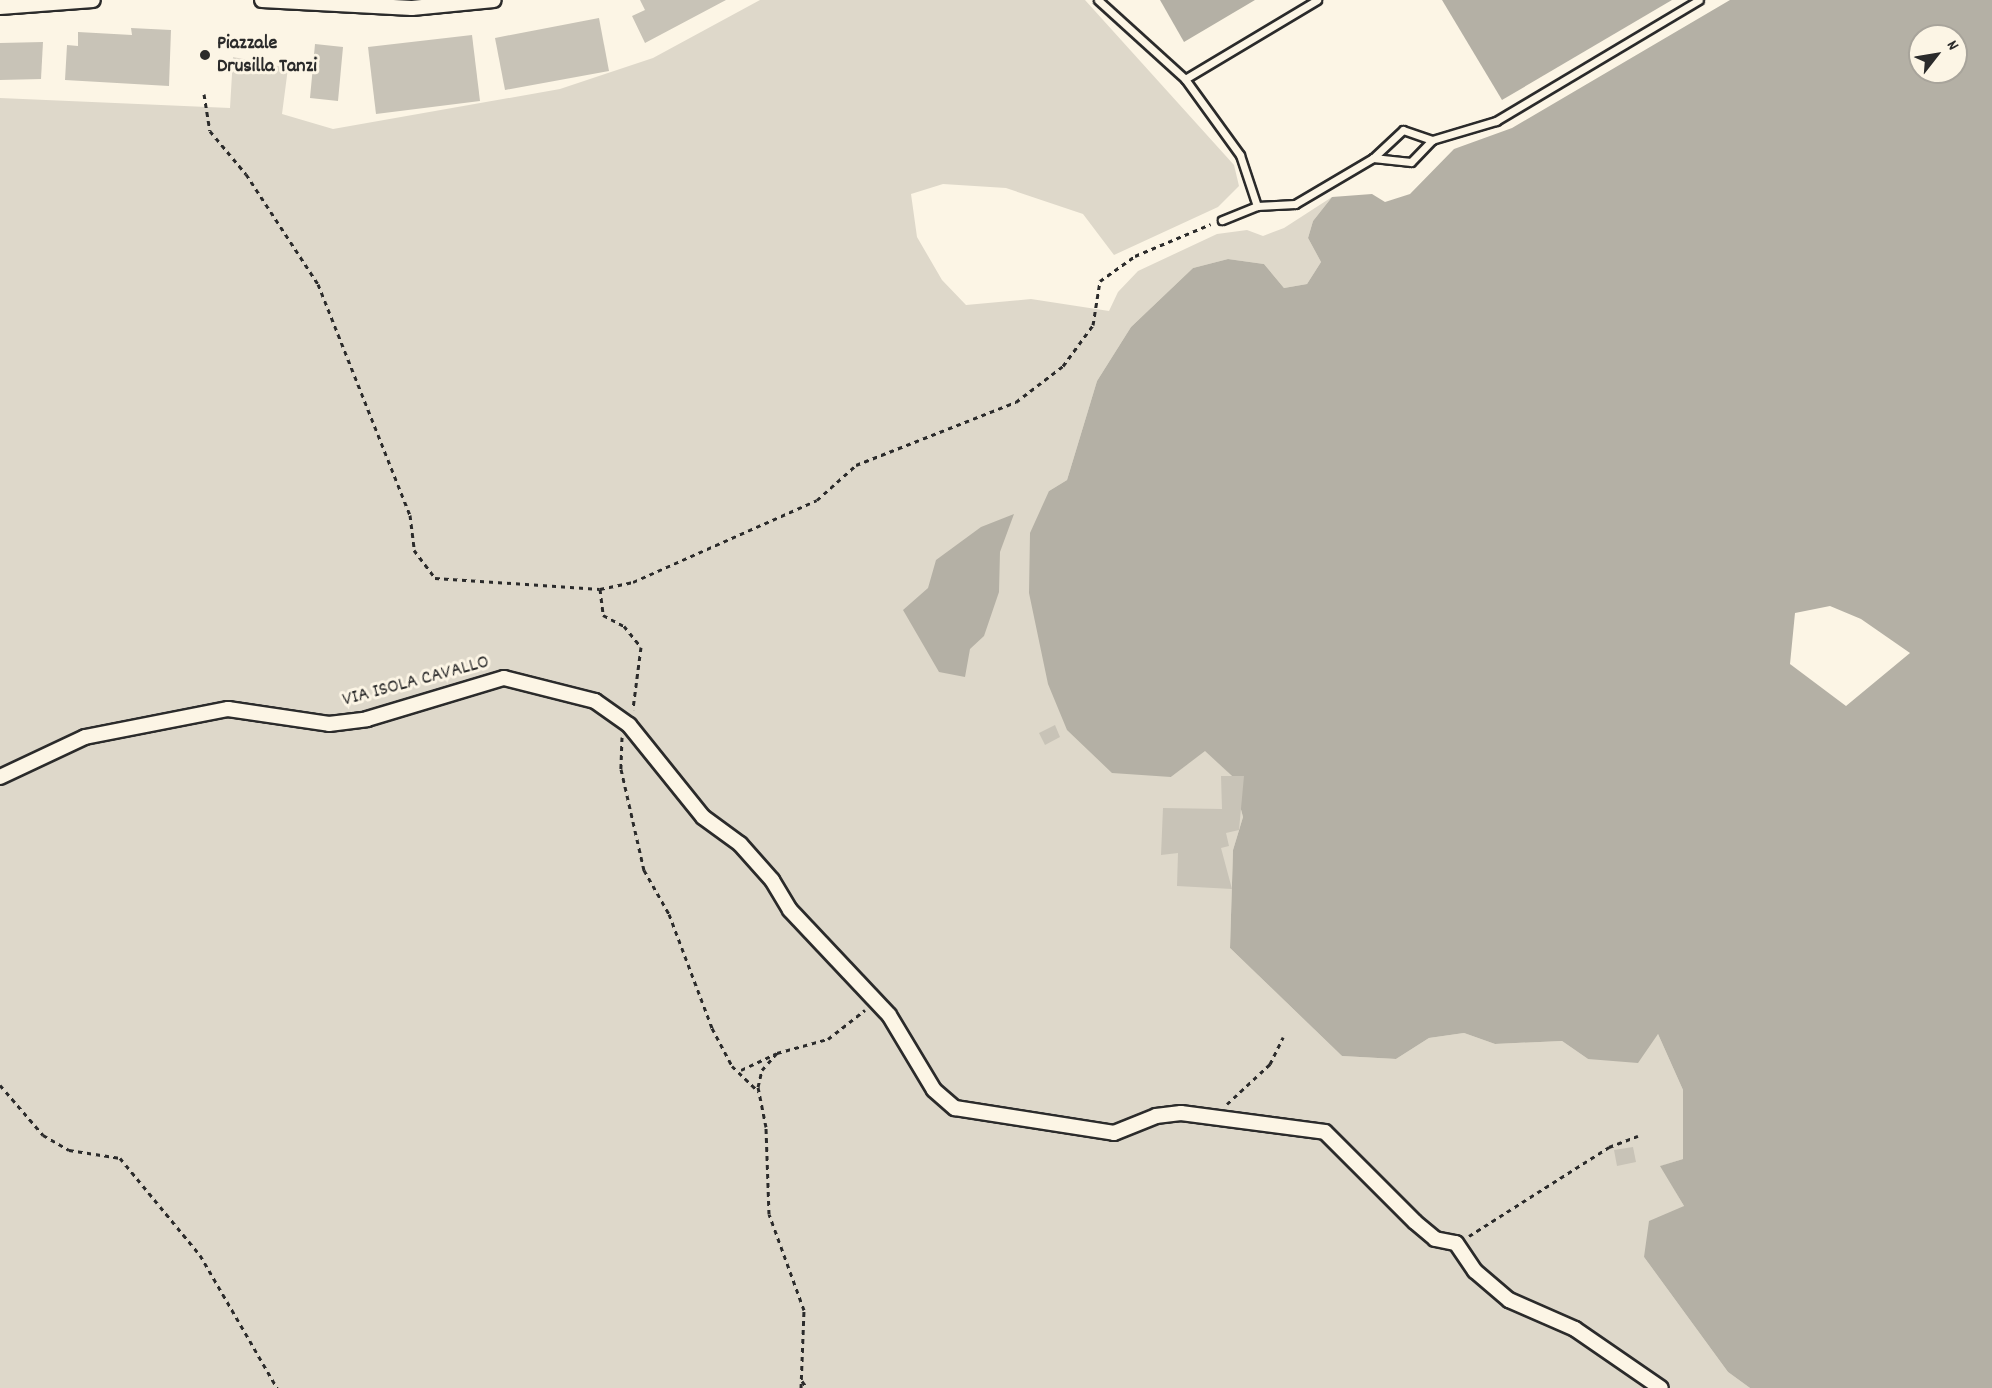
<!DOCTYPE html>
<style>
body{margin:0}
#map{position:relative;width:1992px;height:1388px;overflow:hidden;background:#fcf5e5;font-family:Dekko,sans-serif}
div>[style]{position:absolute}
.green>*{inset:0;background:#ded8ca}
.water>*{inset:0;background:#b4b0a5}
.building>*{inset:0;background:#c8c3b7}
.path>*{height:3px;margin-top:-1.5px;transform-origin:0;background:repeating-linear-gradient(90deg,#2b2b2b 0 4.5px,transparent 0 9px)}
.roads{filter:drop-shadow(2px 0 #2b2b2b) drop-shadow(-2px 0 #2b2b2b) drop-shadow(0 2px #2b2b2b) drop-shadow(0 -2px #2b2b2b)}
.lane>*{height:7px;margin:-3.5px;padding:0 3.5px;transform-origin:3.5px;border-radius:3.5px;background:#fcf5e5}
.street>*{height:14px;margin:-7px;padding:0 7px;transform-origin:7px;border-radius:7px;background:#fcf5e5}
.dots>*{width:16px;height:16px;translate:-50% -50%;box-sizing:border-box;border:3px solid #fcf5e5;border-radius:50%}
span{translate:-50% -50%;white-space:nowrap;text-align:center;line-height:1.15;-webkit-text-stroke:6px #fcf5e5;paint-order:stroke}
.poi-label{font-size:20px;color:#2b2b2b;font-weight:700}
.left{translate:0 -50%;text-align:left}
.street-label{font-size:20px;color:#2b2b2b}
.north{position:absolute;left:1908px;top:24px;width:60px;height:60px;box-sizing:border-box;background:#fcf5e5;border:2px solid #a8a49b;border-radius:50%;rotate:59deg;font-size:16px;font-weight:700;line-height:24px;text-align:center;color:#2b2b2b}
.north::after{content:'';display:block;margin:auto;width:21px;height:27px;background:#2b2b2b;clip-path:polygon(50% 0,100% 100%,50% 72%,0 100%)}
</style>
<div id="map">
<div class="green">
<i style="clip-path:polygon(760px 0,1085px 0,1234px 165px,1239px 186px,1218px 207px,1114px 255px,1083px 214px,1006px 188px,943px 184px,911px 194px,917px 237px,942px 280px,966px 305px,1031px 299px,1109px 311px,1118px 292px,1138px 271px,1217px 234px,1247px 230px,1263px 236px,1284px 228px,1332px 197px,1313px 221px,1308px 238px,1321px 262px,1307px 284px,1284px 288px,1264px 264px,1228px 259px,1193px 268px,1131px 327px,1097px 381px,1067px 480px,1049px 491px,1171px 777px,1205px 750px,1232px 776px,1243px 817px,1233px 850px,1230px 948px,1342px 1056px,1396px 1059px,1429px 1038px,1464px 1033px,1495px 1044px,1562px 1041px,1588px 1059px,1658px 1034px,1683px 1090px,1683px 1159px,1661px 1166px,1684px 1206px,1644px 1257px,1728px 1372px,1750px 1388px,0 1388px,0 98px,230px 108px,233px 57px,288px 68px,282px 114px,333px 129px,560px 89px,653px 58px)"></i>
</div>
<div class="water">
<i style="clip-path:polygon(1160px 0,1255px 0,1184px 42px)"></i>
<i style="clip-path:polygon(1442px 0,1672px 0,1502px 100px)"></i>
<i style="clip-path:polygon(evenodd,1730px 0,1992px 0,1992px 1388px,1750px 1388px,1728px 1372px,1644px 1257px,1649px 1221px,1684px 1206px,1660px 1166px,1683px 1159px,1683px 1090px,1658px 1034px,1638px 1063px,1588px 1059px,1562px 1041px,1495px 1044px,1464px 1033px,1429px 1038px,1396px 1059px,1342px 1056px,1230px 948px,1233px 850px,1243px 817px,1232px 776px,1205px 751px,1171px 777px,1112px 773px,1067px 730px,1048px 684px,1029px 593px,1030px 533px,1049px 491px,1067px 480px,1097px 381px,1131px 327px,1193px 268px,1228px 259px,1264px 264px,1284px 288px,1307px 284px,1321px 262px,1308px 238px,1313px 221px,1332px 197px,1372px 194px,1385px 202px,1410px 194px,1454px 149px,1512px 128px,1730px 0,1920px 36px,1956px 36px,1956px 72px,1920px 72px,1920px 36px,1730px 0,1830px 606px,1861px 619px,1910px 653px,1846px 706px,1790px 664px,1795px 613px,1830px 606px)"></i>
<i style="clip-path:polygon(1014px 514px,1000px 552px,999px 592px,984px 636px,970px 649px,965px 677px,939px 672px,903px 610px,928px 588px,936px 560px,981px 527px)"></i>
</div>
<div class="building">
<i style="clip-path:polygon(640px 0,726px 0,645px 43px,632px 16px,645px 10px)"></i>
<i style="clip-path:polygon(599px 18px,609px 71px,505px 90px,495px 38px)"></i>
<i style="clip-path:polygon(131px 28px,171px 30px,169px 86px,65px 80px,67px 45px,78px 46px,78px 32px,132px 35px)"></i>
<i style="clip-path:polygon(472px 35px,480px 101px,376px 114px,368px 47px)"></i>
<i style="clip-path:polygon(43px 42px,41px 79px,0 80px,0 43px)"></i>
<i style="clip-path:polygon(315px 44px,343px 47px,338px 101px,310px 98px)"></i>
<i style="clip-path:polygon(1055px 725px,1060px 737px,1045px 745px,1039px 733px)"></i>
<i style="clip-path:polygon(1221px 776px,1244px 776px,1239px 830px,1226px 833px,1229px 846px,1221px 848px,1232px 889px,1177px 886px,1178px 853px,1161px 855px,1163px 808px,1222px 809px)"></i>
<i style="clip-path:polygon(1633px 1147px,1636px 1162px,1617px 1166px,1614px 1150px)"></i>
</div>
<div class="path">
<i style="left:204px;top:94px;width:37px;rotate:81deg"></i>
<i style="left:210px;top:131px;width:56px;rotate:50.1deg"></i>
<i style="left:246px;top:174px;width:131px;rotate:56.8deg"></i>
<i style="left:318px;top:284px;width:249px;rotate:68.3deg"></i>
<i style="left:410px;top:515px;width:35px;rotate:83deg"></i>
<i style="left:414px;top:550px;width:35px;rotate:53deg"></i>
<i style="left:435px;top:578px;width:165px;rotate:3.8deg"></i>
<i style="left:600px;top:589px;width:34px;rotate:-12deg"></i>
<i style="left:633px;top:582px;width:201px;rotate:-24deg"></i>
<i style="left:817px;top:500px;width:52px;rotate:-41.9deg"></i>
<i style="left:856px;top:465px;width:172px;rotate:-21.5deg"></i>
<i style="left:1016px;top:402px;width:59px;rotate:-37.5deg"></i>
<i style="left:1063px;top:366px;width:51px;rotate:-53.8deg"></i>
<i style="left:1093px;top:325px;width:45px;rotate:-81deg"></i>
<i style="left:1100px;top:281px;width:43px;rotate:-35.5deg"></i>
<i style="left:1135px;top:256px;width:82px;rotate:-22.8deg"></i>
<i style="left:600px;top:589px;width:26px;rotate:83deg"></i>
<i style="left:603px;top:615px;width:24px;rotate:28deg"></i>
<i style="left:624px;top:626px;width:27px;rotate:51deg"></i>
<i style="left:641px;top:647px;width:63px;rotate:97.4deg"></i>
<i style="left:622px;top:737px;width:32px;rotate:92deg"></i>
<i style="left:621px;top:769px;width:104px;rotate:77.2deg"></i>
<i style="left:644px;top:870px;width:51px;rotate:60.4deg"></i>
<i style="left:669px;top:914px;width:122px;rotate:69.3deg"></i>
<i style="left:712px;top:1028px;width:43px;rotate:62.2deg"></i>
<i style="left:732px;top:1066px;width:37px;rotate:44deg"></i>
<i style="left:741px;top:1070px;width:38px;rotate:-25deg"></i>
<i style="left:0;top:1085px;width:66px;rotate:49.3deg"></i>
<i style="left:43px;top:1135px;width:30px;rotate:30deg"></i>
<i style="left:69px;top:1150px;width:52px;rotate:8.9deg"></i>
<i style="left:120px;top:1158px;width:126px;rotate:50.5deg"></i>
<i style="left:200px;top:1255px;width:154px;rotate:59.9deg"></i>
<i style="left:1227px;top:1104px;width:59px;rotate:-42.9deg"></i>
<i style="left:1270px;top:1064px;width:30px;rotate:-64deg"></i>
<i style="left:1469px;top:1236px;width:166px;rotate:-32.4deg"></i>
<i style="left:1609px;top:1147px;width:31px;rotate:-21deg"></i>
<i style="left:802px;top:1381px;width:9px;rotate:54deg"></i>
<i style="left:801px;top:1388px;width:78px;rotate:-87.8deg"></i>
<i style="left:804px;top:1310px;width:102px;rotate:-110deg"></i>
<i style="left:769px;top:1214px;width:87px;rotate:-92deg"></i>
<i style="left:766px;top:1127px;width:41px;rotate:-101.3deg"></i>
<i style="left:758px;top:1087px;width:17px;rotate:-77deg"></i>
<i style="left:762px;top:1070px;width:23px;rotate:-49deg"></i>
<i style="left:777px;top:1053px;width:53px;rotate:-15.4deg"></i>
<i style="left:828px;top:1039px;width:47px;rotate:-38.1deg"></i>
</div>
<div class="roads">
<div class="lane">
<i style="left:1098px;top:0;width:118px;rotate:42.2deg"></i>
<i style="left:1185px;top:79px;width:94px;rotate:54.1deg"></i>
<i style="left:1240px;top:155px;width:54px;rotate:71.6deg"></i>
<i style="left:1257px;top:206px;width:38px;rotate:158deg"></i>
<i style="left:1185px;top:79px;width:154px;rotate:-30.9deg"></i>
<i style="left:1373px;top:158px;width:38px;rotate:6deg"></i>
<i style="left:1411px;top:162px;width:30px;rotate:-46deg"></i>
<i style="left:1432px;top:140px;width:67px;rotate:-16.5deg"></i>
<i style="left:1496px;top:121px;width:236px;rotate:-30.8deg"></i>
<i style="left:1257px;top:206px;width:38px;rotate:-3deg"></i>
<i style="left:1295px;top:204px;width:91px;rotate:-30.5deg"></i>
<i style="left:1373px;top:158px;width:41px;rotate:-43deg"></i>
<i style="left:1403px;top:130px;width:31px;rotate:19deg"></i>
</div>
<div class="street">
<i style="left:262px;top:0;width:150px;rotate:3.1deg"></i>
<i style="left:412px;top:8px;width:82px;rotate:-5.6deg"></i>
<i style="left:0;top:7px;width:93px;rotate:-4.3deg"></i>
<i style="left:0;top:777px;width:94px;rotate:-25.2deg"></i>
<i style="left:85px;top:737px;width:146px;rotate:-11.1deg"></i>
<i style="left:228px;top:709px;width:102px;rotate:8.4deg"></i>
<i style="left:329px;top:724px;width:38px;rotate:-7deg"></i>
<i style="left:367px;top:719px;width:143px;rotate:-16.7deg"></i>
<i style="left:504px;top:678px;width:94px;rotate:14.2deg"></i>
<i style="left:595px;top:701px;width:42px;rotate:35.2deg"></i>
<i style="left:629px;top:725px;width:118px;rotate:51.2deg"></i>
<i style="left:703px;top:817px;width:46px;rotate:36.1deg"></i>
<i style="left:740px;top:844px;width:48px;rotate:48.4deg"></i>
<i style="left:772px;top:880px;width:35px;rotate:59deg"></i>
<i style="left:790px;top:910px;width:144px;rotate:46.7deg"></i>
<i style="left:889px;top:1015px;width:87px;rotate:59deg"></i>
<i style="left:934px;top:1090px;width:28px;rotate:41deg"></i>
<i style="left:955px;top:1108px;width:161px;rotate:8.9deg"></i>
<i style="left:1114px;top:1133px;width:45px;rotate:-22deg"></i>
<i style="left:1156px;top:1116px;width:25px;rotate:-7deg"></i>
<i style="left:1181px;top:1113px;width:145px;rotate:7.5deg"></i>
<i style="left:1325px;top:1132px;width:127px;rotate:45deg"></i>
<i style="left:1415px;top:1222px;width:26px;rotate:40deg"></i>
<i style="left:1435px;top:1239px;width:21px;rotate:11deg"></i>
<i style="left:1456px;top:1243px;width:34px;rotate:56deg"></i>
<i style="left:1475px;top:1271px;width:45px;rotate:40.5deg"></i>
<i style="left:1509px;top:1300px;width:72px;rotate:23.7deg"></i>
<i style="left:1575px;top:1329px;width:104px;rotate:34.5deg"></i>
</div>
</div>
<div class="dots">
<i style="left:205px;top:55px;background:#2b2b2b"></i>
</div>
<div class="poi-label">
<span class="left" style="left:217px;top:56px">Piazzale<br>Drusilla Tanzi</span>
</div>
<div class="street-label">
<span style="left:416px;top:682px;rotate:-15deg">VIA ISOLA CAVALLO</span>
</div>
<div class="north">N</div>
</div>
